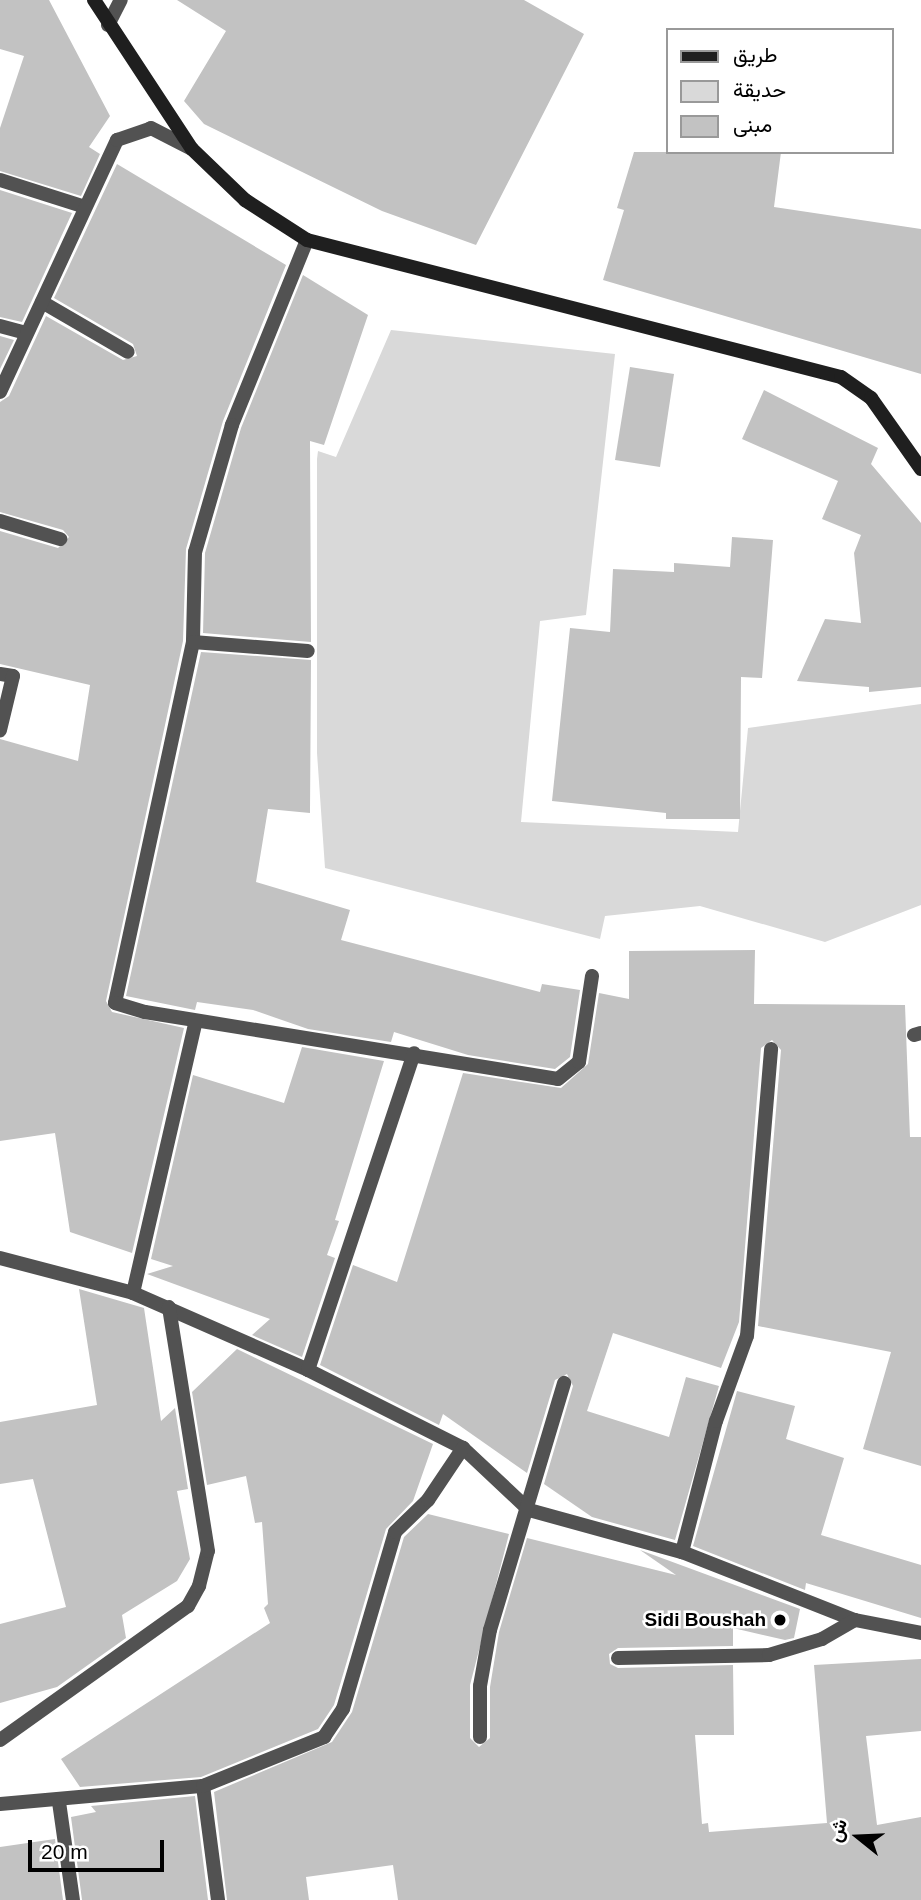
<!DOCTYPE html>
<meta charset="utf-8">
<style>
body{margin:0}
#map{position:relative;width:921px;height:1900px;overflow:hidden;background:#fff;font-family:Arial,Vazirmatn,sans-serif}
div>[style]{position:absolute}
.green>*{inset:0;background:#d9d9d9}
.building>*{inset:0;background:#c2c2c2}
.street>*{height:14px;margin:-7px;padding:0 7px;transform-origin:7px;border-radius:7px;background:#525252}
.secondary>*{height:14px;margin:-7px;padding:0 7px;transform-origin:7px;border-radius:7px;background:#1f1f1f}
.dots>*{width:19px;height:19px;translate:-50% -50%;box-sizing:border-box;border:4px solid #fff;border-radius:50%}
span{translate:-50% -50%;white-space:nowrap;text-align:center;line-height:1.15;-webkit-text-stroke:5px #fff;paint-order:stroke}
.poi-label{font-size:19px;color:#000;font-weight:700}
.right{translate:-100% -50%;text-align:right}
.legend{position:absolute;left:666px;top:28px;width:228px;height:126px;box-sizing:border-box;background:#fff;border:2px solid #999;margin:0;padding:9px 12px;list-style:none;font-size:21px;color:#000}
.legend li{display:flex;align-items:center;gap:14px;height:35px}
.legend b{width:35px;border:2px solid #999}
.north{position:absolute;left:823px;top:1802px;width:70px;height:70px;-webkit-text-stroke:5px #fff;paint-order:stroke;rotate:288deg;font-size:19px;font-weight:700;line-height:28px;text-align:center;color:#000}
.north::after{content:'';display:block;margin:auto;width:24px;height:32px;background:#000;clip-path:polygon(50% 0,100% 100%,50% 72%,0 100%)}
.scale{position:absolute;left:28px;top:1840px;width:136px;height:32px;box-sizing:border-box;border:4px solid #000;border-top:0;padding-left:9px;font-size:21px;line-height:24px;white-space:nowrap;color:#000;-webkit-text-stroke:5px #fff;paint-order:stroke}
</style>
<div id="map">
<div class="green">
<i style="clip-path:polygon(391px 330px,615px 354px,586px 615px,540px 621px,521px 822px,738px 832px,748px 728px,921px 704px,921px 905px,825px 942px,700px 906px,605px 916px,600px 939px,325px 868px,317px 753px,317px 459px,318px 451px,336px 457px)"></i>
</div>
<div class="building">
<i style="clip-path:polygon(0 0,49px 0,110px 116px,89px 147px,100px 154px,81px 196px,0 171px,0 128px,24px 56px,0 49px)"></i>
<i style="clip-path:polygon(177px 0,524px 0,584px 34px,476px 245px,382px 211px,204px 124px,184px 101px,226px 31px)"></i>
<i style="clip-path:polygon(634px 152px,781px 152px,774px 207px,921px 229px,921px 374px,603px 280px,624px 210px,617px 208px)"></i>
<i style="clip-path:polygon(117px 164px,286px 265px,223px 421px,186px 549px,183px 641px,106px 1001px,112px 1012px,184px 1028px,132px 1253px,70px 1232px,55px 1133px,0 1141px,0 739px,78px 761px,90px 685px,0 664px,0 531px,58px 548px,69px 537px,63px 530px,0 512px,0 402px,9px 396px,46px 316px,123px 360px,137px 356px,133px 344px,54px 298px)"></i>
<i style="clip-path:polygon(0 190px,72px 213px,22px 322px,0 317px)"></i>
<i style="clip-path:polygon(303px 275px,368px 315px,324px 445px,310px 441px,311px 642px,203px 633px,205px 553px,241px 428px)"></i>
<i style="clip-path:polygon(0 336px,14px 340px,0 369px)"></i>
<i style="clip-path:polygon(630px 367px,674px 374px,660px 467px,615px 460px)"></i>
<i style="clip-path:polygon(764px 390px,878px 448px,871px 464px,921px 523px,921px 687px,869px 692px,869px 687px,797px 681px,825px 619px,861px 623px,854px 553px,861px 535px,822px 519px,838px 481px,742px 439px)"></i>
<i style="clip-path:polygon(732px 537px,773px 540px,762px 678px,741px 677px,740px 819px,666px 819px,666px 813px,552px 801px,570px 628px,610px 632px,613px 569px,674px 572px,674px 563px,730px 567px)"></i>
<i style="clip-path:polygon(201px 652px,311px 660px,310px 813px,268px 809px,256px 882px,350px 910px,341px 940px,540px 992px,542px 984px,580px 990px,570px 1057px,555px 1069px,468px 1055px,394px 1032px,391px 1042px,308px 1029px,253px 1010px,197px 1002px,195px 1010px,126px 996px)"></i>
<i style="clip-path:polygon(755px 950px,754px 1004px,905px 1005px,910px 1137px,921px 1137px,921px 1466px,863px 1449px,891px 1352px,758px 1326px,781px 1050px,772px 1040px,761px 1048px,739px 1322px,721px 1368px,613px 1333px,587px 1411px,669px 1437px,686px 1377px,719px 1386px,675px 1540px,592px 1517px,544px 1484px,573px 1386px,567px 1374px,555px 1380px,527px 1473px,443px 1414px,439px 1425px,320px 1365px,353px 1265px,397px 1282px,463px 1073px,561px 1088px,588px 1064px,599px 993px,629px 999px,629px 951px)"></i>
<i style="clip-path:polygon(302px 1047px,384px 1061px,335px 1220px,339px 1221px,327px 1255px,335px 1258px,302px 1357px,252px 1335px,270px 1319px,147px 1274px,173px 1266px,151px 1259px,193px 1075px,284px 1103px)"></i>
<i style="clip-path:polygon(79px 1289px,144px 1308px,161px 1421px,175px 1408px,188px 1489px,177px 1491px,190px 1559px,177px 1581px,122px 1615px,126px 1638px,57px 1687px,0 1703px,0 1624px,66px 1607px,33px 1479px,0 1484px,0 1422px,97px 1405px)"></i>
<i style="clip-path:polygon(237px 1349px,433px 1444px,413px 1501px,386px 1529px,334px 1705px,318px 1729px,201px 1777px,80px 1787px,61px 1759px,270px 1623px,264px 1608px,268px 1604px,262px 1522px,255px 1523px,246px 1476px,207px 1485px,192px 1392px)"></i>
<i style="clip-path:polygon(737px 1391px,795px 1406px,786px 1439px,844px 1458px,821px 1535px,921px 1565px,921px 1618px,806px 1583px,805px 1590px,693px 1546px)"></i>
<i style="clip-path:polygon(428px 1514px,509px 1534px,470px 1685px,470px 1738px,479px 1747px,490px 1738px,490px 1687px,499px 1632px,527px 1538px,676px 1575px,640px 1550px,800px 1609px,794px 1638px,785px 1640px,733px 1628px,733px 1646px,618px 1648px,609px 1654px,610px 1664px,618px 1668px,733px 1665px,734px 1735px,695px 1735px,702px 1824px,708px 1823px,709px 1832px,827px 1823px,814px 1665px,921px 1659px,921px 1731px,866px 1736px,877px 1825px,921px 1817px,921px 1900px,398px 1900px,393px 1865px,306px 1877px,309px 1900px,227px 1900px,214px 1792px,332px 1742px,352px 1712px,404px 1537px)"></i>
<i style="clip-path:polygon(195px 1796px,208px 1900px,82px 1900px,71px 1817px,96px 1812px,91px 1806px)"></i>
<i style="clip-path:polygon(55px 1839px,63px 1900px,0 1900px,0 1847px)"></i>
</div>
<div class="street">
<i style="left:108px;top:25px;width:28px;rotate:-63deg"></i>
<i style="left:0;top:180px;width:89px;rotate:17.6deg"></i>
<i style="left:307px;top:240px;width:200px;rotate:112.1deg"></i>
<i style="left:232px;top:425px;width:132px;rotate:106.2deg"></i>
<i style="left:195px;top:552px;width:90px;rotate:91.3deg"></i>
<i style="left:193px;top:642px;width:369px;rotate:102.2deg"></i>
<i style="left:115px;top:1003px;width:31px;rotate:17deg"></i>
<i style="left:145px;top:1012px;width:418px;rotate:9.2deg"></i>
<i style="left:558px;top:1079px;width:27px;rotate:-39deg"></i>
<i style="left:579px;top:1062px;width:87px;rotate:-81.4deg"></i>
<i style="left:42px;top:302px;width:99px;rotate:30.2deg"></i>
<i style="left:0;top:326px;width:27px;rotate:15deg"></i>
<i style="left:0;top:392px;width:278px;rotate:-65.1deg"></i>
<i style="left:117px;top:140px;width:36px;rotate:-19deg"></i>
<i style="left:151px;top:128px;width:46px;rotate:27.1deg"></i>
<i style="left:0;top:521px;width:63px;rotate:16.7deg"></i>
<i style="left:193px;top:642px;width:115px;rotate:4.5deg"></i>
<i style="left:0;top:674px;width:13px;rotate:9deg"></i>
<i style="left:13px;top:676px;width:56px;rotate:103.5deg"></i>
<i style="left:914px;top:1035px;width:7px;rotate:-16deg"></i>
<i style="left:0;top:1258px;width:138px;rotate:14.7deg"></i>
<i style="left:133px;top:1293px;width:191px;rotate:23.7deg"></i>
<i style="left:308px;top:1370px;width:174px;rotate:26.7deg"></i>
<i style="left:463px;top:1448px;width:91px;rotate:43.2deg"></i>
<i style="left:529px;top:1510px;width:159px;rotate:15.4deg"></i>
<i style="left:682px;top:1552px;width:186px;rotate:21.5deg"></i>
<i style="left:855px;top:1620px;width:67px;rotate:11.1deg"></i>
<i style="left:133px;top:1293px;width:279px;rotate:-77deg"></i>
<i style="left:308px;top:1370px;width:334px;rotate:-71.5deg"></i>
<i style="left:682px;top:1552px;width:135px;rotate:-75.5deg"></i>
<i style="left:716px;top:1421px;width:90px;rotate:-70deg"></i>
<i style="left:747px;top:1336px;width:288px;rotate:-85.2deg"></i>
<i style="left:618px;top:1658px;width:151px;rotate:-1.1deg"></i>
<i style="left:769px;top:1655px;width:55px;rotate:-16.8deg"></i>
<i style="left:822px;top:1639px;width:38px;rotate:-30deg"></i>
<i style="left:480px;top:1737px;width:51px;rotate:-90deg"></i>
<i style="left:480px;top:1686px;width:57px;rotate:-79.9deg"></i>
<i style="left:490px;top:1630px;width:258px;rotate:-73.3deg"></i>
<i style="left:0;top:1740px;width:231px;rotate:-35.5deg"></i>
<i style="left:188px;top:1606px;width:23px;rotate:-61deg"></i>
<i style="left:199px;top:1586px;width:36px;rotate:-76deg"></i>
<i style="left:208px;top:1551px;width:247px;rotate:-99.1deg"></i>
<i style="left:203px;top:1786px;width:115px;rotate:82.5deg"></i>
<i style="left:59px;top:1802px;width:99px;rotate:81.9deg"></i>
<i style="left:0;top:1804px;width:204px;rotate:-5.1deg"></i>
<i style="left:203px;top:1786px;width:131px;rotate:-22deg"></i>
<i style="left:324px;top:1737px;width:34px;rotate:-56deg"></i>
<i style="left:343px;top:1709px;width:184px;rotate:-73.6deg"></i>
<i style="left:395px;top:1532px;width:46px;rotate:-44.1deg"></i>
<i style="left:428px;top:1500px;width:63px;rotate:-56.1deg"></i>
</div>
<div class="secondary">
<i style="left:94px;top:0;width:178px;rotate:56.7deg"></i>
<i style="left:192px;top:149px;width:74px;rotate:43.9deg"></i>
<i style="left:245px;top:200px;width:74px;rotate:32.8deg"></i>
<i style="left:307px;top:240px;width:551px;rotate:14.39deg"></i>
<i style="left:841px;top:377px;width:37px;rotate:35deg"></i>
<i style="left:871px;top:398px;width:87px;rotate:54.8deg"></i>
</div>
<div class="dots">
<i style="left:780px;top:1620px;background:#000"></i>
</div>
<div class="poi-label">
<span class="right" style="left:766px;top:1620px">Sidi Boushah</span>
</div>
<ul class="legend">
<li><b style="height:9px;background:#1f1f1f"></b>طريق</li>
<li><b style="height:19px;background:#d9d9d9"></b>حديقة</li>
<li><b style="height:19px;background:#c2c2c2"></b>مبنى</li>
</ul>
<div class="north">ش</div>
<div class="scale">20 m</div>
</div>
